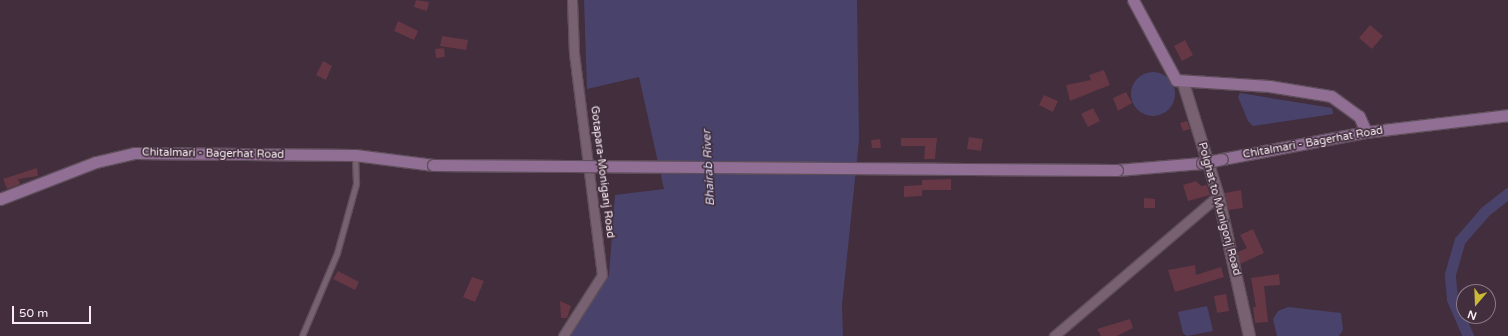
<!DOCTYPE html>
<style>
body{margin:0}
#map{position:relative;width:1508px;height:336px;overflow:hidden;background:#422e3c;font-family:"Varela Round",sans-serif}
div>[style]{position:absolute}
.water>*{inset:0;background:#49436c}
.round{border-radius:50%}
.canal>*{height:11px;margin:-5.5px;padding:0 5.5px;transform-origin:5.5px;border-radius:5.5px;background:#49436c}
.building>*{inset:0;background:#663744}
.roads{filter:drop-shadow(1px 0 #5e4e5a) drop-shadow(-1px 0 #5e4e5a) drop-shadow(0 1px #5e4e5a) drop-shadow(0 -1px #5e4e5a)}
.service>*{height:4.5px;margin:-2.25px;padding:0 2.25px;transform-origin:2.25px;border-radius:2.25px;background:#786171}
.minor>*{height:9px;margin:-4.5px;padding:0 4.5px;transform-origin:4.5px;border-radius:4.5px;background:#786171}
.tertiary>*{height:11px;margin:-5.5px;padding:0 5.5px;transform-origin:5.5px;border-radius:5.5px;background:#786171}
.secondary>*{height:11px;margin:-5.5px;padding:0 5.5px;transform-origin:5.5px;border-radius:5.5px;background:#916f95}
.bridges{filter:drop-shadow(1px 0 #5e4e5a) drop-shadow(-1px 0 #5e4e5a) drop-shadow(0 1px #5e4e5a) drop-shadow(0 -1px #5e4e5a)}
.secondary-bridge>*{height:11px;margin:-5.5px;padding:0 5.5px;transform-origin:5.5px;border-radius:5.5px;background:#916f95}
span{translate:-50% -50%;white-space:nowrap;text-align:center;line-height:1.15;-webkit-text-stroke:3.5px #422e3c;paint-order:stroke}
.street-label{font-size:11px;color:#f9ecf5}
.water-label{font-size:12px;color:#dad8f5;font-style:italic}
.north{position:absolute;left:1456px;top:284px;width:40px;height:40px;box-sizing:border-box;background:#422e3c;border:1px solid #8b7a86;border-radius:50%;rotate:199deg;font-size:11px;font-weight:700;line-height:16px;text-align:center;color:#f9ecf5}
.north::after{content:'';display:block;margin:auto;width:14px;height:18px;background:#ccb938;clip-path:polygon(50% 0,100% 100%,50% 72%,0 100%)}
.scale{position:absolute;left:12px;top:306px;width:79px;height:18px;box-sizing:border-box;border:2px solid #f9ecf5;border-top:0;padding-left:5px;font-size:12px;line-height:14px;white-space:nowrap;color:#f9ecf5;-webkit-text-stroke:3px #422e3c;paint-order:stroke}
</style>
<div id="map">
<div class="water">
<i style="clip-path:polygon(584px 0,857px 0,859px 140px,842px 305px,843px 336px,565px 336px,609px 275px,615px 195px,664px 189px,639px 77px,587px 89px)"></i>
<i class="round" style="left:1131px;top:72px;width:44px;height:44px"></i>
<i style="clip-path:polygon(1240px 93px,1332px 108px,1333px 114px,1253px 126px,1248px 121px,1238px 97px)"></i>
<i style="clip-path:polygon(1207px 306px,1213px 331px,1187px 336px,1183px 333px,1178px 312px)"></i>
<i style="clip-path:polygon(1288px 307px,1341px 313px,1343px 330px,1339px 336px,1277px 336px,1273px 319px,1278px 311px)"></i>
</div>
<div class="canal">
<i style="left:1468px;top:336px;width:40px;rotate:-113.4deg"></i>
<i style="left:1452px;top:299px;width:25px;rotate:-95deg"></i>
<i style="left:1450px;top:274px;width:35px;rotate:-74deg"></i>
<i style="left:1460px;top:240px;width:37px;rotate:-49deg"></i>
<i style="left:1484px;top:212px;width:31px;rotate:-38deg"></i>
</div>
<div class="building">
<i style="clip-path:polygon(416px 0,429px 2px,427px 11px,414px 7px)"></i>
<i style="clip-path:polygon(398px 21px,418px 31px,414px 40px,394px 31px)"></i>
<i style="clip-path:polygon(1370px 25px,1383px 36px,1372px 49px,1359px 38px)"></i>
<i style="clip-path:polygon(442px 36px,468px 40px,466px 50px,440px 46px)"></i>
<i style="clip-path:polygon(1185px 40px,1193px 55px,1182px 61px,1174px 46px)"></i>
<i style="clip-path:polygon(444px 48px,445px 57px,436px 58px,435px 49px)"></i>
<i style="clip-path:polygon(323px 61px,332px 66px,326px 80px,316px 75px)"></i>
<i style="clip-path:polygon(1104px 70px,1110px 85px,1070px 101px,1066px 85px,1091px 80px,1089px 75px)"></i>
<i style="clip-path:polygon(1126px 92px,1132px 103px,1118px 111px,1113px 98px)"></i>
<i style="clip-path:polygon(1044px 95px,1058px 101px,1053px 112px,1039px 105px)"></i>
<i style="clip-path:polygon(1093px 108px,1100px 121px,1088px 127px,1081px 114px)"></i>
<i style="clip-path:polygon(1187px 121px,1190px 129px,1183px 131px,1180px 123px)"></i>
<i style="clip-path:polygon(969px 137px,983px 139px,981px 151px,967px 149px)"></i>
<i style="clip-path:polygon(901px 138px,937px 138px,935px 159px,924px 159px,925px 146px,901px 146px)"></i>
<i style="clip-path:polygon(880px 139px,881px 148px,872px 148px,871px 140px)"></i>
<i style="clip-path:polygon(37px 168px,38px 176px,18px 179px,20px 184px,7px 189px,3px 179px)"></i>
<i style="clip-path:polygon(951px 179px,951px 190px,922px 190px,922px 180px)"></i>
<i style="clip-path:polygon(1196px 181px,1201px 186px,1207px 185px,1210px 195px,1188px 201px,1183px 185px)"></i>
<i style="clip-path:polygon(922px 185px,922px 196px,904px 197px,904px 186px)"></i>
<i style="clip-path:polygon(1241px 190px,1243px 208px,1228px 210px,1225px 193px)"></i>
<i style="clip-path:polygon(1144px 198px,1155px 199px,1155px 208px,1144px 208px)"></i>
<i style="clip-path:polygon(1253px 229px,1264px 253px,1240px 264px,1238px 252px,1247px 248px,1240px 235px)"></i>
<i style="clip-path:polygon(1195px 265px,1196px 275px,1221px 267px,1224px 277px,1175px 292px,1168px 270px)"></i>
<i style="clip-path:polygon(338px 271px,359px 282px,355px 290px,333px 279px)"></i>
<i style="clip-path:polygon(1279px 274px,1280px 285px,1264px 286px,1268px 322px,1255px 323px,1253px 307px,1256px 307px,1251px 278px)"></i>
<i style="clip-path:polygon(472px 277px,484px 281px,475px 302px,463px 297px)"></i>
<i style="clip-path:polygon(1226px 294px,1229px 311px,1217px 313px,1214px 296px)"></i>
<i style="clip-path:polygon(560px 301px,571px 306px,567px 318px,561px 318px)"></i>
<i style="clip-path:polygon(1130px 319px,1133px 328px,1117px 336px,1101px 336px,1097px 329px)"></i>
</div>
<div class="roads">
<div class="service">
<i style="left:302px;top:336px;width:90px;rotate:-67.1deg"></i>
<i style="left:337px;top:253px;width:72px;rotate:-74.6deg"></i>
<i style="left:356px;top:184px;width:29px;rotate:-92deg"></i>
</div>
<div class="minor">
<i style="left:563px;top:336px;width:72px;rotate:-57.4deg"></i>
<i style="left:602px;top:275px;width:224px;rotate:-97.2deg"></i>
<i style="left:574px;top:53px;width:53px;rotate:-92.2deg"></i>
<i style="left:1054px;top:336px;width:216px;rotate:-40.5deg"></i>
</div>
<div class="tertiary">
<i style="left:1183px;top:83px;width:118px;rotate:72.8deg"></i>
<i style="left:1218px;top:196px;width:143px;rotate:77.5deg"></i>
</div>
<div class="secondary">
<i style="left:1133px;top:0;width:91px;rotate:61.7deg"></i>
<i style="left:1176px;top:80px;width:93px;rotate:3.7deg"></i>
<i style="left:1269px;top:86px;width:63px;rotate:9.2deg"></i>
<i style="left:1331px;top:96px;width:34px;rotate:36deg"></i>
<i style="left:1359px;top:116px;width:17px;rotate:66deg"></i>
<i style="left:1222px;top:159px;width:147px;rotate:-10.6deg"></i>
<i style="left:1366px;top:132px;width:143px;rotate:-6.8deg"></i>
<i style="left:1117px;top:170px;width:85px;rotate:-4.7deg"></i>
<i style="left:0;top:199px;width:103px;rotate:-21.1deg"></i>
<i style="left:96px;top:162px;width:39px;rotate:-13deg"></i>
<i style="left:134px;top:153px;width:221px;rotate:0.5deg"></i>
<i style="left:355px;top:155px;width:79px;rotate:7.3deg"></i>
</div>
</div>
<div class="bridges">
<div class="secondary-bridge">
<i style="left:1202px;top:163px;width:20px;rotate:-11deg"></i>
<i style="left:433px;top:165px;width:684px;rotate:0.42deg"></i>
</div>
</div>
<div class="street-label">
<span style="left:1313px;top:143px;rotate:-10deg">Chitalmari - Bagerhat Road</span>
<span style="left:213px;top:154px;rotate:1deg">Chitalmari - Bagerhat Road</span>
<span style="left:602px;top:172px;rotate:83deg">Gotapara-Moniganj Road</span>
<span style="left:1219px;top:209px;rotate:75deg">Polghat to Munigonj Road</span>
</div>
<div class="water-label">
<span style="left:709px;top:168px;rotate:-93deg">Bhairab River</span>
</div>
<div class="north">N</div>
<div class="scale">50 m</div>
</div>
